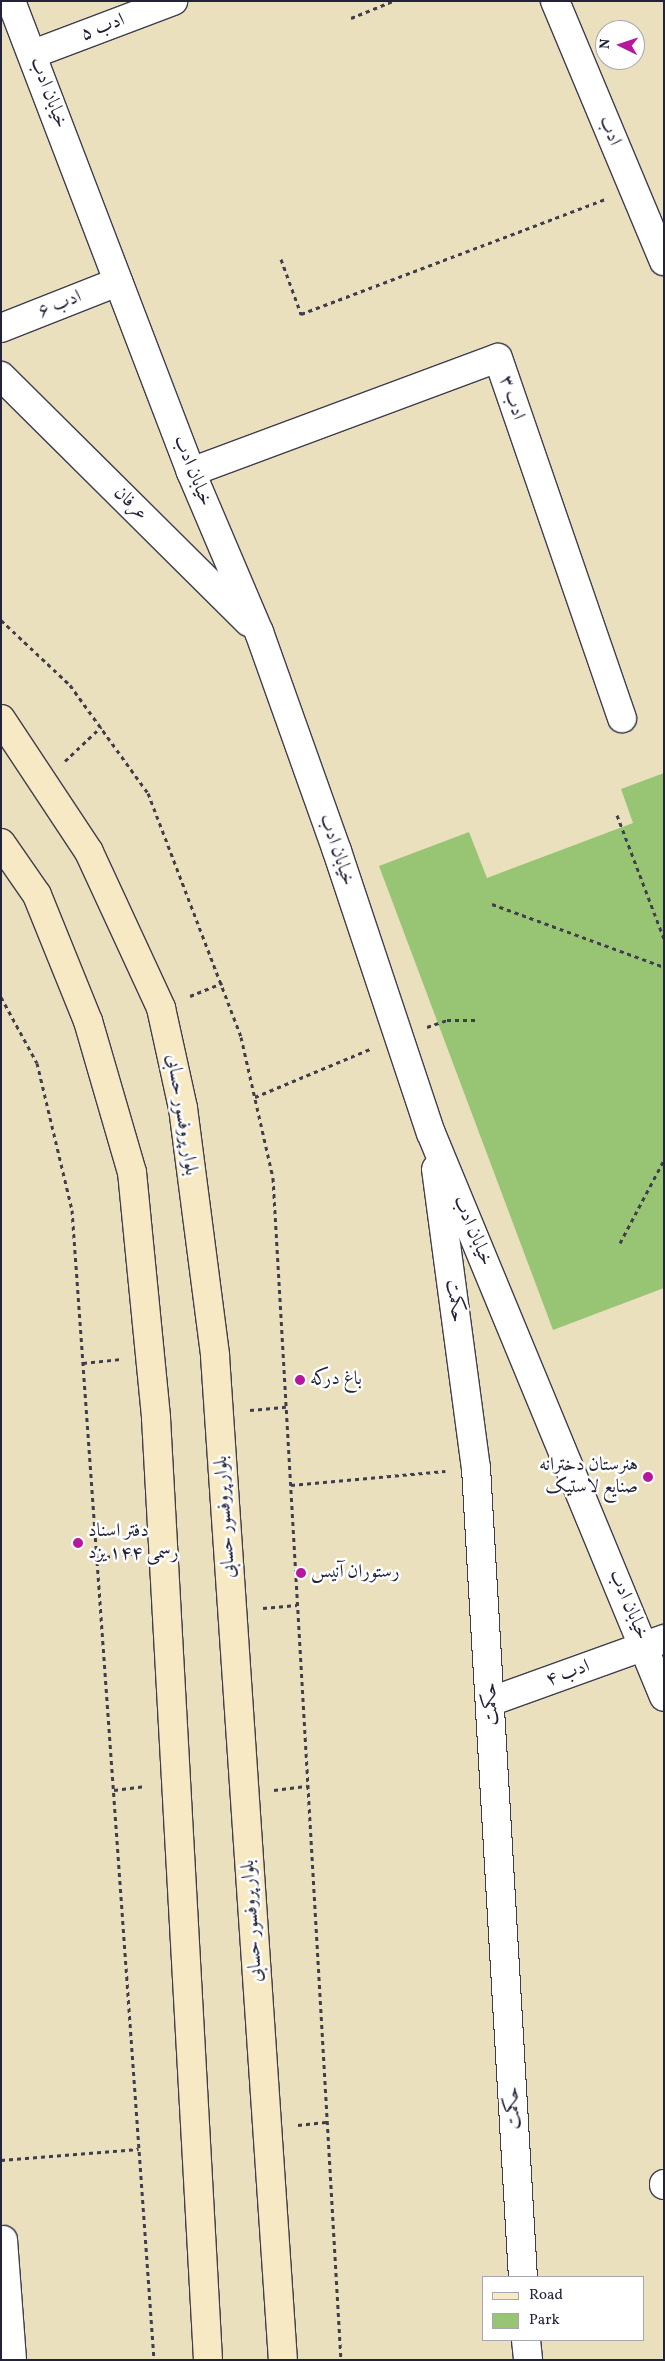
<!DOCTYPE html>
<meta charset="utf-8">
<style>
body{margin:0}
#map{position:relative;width:665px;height:2361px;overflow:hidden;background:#eae0bd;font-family:Vollkorn,Amiri,serif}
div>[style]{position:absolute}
.green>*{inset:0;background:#97c573}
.path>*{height:3px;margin-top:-1.5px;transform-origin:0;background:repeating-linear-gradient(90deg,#403e4e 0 4px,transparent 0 8px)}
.roads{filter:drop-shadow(1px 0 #403e4e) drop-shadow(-1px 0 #403e4e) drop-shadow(0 1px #403e4e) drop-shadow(0 -1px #403e4e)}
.street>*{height:28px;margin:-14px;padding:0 14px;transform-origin:14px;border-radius:14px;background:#fff}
.secondary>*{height:28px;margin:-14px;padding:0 14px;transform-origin:14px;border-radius:14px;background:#f6e9c3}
.dots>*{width:14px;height:14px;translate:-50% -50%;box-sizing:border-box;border:2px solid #fff;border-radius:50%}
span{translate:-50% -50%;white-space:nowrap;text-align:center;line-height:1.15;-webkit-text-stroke:5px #fff;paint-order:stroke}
.street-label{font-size:19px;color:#22223b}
.poi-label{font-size:19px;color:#22223b}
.left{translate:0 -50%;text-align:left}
.right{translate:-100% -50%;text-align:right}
.frame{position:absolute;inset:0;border:2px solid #22223b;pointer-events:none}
.legend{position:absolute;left:482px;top:2276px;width:162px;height:65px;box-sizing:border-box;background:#fff;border:1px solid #a7a7b1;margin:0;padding:6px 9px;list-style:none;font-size:15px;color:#22223b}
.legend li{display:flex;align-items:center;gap:10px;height:25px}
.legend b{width:25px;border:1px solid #a7a7b1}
.north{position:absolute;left:595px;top:20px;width:50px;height:50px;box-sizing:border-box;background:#fff;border:1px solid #a7a7b1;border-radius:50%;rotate:274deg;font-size:14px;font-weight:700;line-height:20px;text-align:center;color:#22223b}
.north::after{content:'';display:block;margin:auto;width:18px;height:22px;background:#b5179e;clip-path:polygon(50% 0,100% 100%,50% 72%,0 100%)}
</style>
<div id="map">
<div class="green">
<i style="clip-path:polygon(664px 773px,664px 1288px,553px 1330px,379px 866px,469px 832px,487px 878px,633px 823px,621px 789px)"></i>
</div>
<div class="path">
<i style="left:351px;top:18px;width:45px;rotate:-22deg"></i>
<i style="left:281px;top:259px;width:59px;rotate:70deg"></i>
<i style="left:301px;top:314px;width:325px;rotate:-20.7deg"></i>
<i style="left:1px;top:620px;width:95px;rotate:43.3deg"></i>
<i style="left:70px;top:685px;width:133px;rotate:54.2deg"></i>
<i style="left:148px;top:793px;width:261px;rotate:69.1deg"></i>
<i style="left:241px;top:1037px;width:145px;rotate:77.2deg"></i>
<i style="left:273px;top:1178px;width:1184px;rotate:86.71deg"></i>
<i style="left:65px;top:761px;width:50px;rotate:-43.4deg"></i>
<i style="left:617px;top:815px;width:133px;rotate:69.2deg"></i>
<i style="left:492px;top:904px;width:183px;rotate:20.1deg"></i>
<i style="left:190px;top:996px;width:35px;rotate:-22deg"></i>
<i style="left:1px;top:997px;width:75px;rotate:61.4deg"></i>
<i style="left:37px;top:1063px;width:151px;rotate:76.6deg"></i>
<i style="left:72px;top:1210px;width:1153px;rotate:85.92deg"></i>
<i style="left:427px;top:1027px;width:21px;rotate:-19deg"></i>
<i style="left:447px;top:1020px;width:29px"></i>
<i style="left:255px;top:1097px;width:125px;rotate:-22.7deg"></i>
<i style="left:620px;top:1243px;width:94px;rotate:-62.1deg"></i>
<i style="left:83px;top:1363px;width:37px;rotate:-6deg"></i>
<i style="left:250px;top:1410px;width:36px;rotate:-5deg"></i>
<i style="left:291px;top:1485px;width:155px;rotate:-5.2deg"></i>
<i style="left:98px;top:1558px;width:34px;rotate:-7deg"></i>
<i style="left:263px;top:1608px;width:34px;rotate:-5deg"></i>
<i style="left:114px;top:1790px;width:32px;rotate:-7deg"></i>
<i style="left:274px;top:1790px;width:34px;rotate:-7deg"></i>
<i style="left:298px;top:2125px;width:30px;rotate:-6deg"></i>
<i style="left:1px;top:2160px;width:138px;rotate:-4.6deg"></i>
</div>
<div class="roads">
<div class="street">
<i style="left:11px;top:1px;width:504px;rotate:69.08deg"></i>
<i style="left:191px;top:472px;width:174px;rotate:67deg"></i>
<i style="left:259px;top:632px;width:232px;rotate:70.4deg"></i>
<i style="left:337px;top:851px;width:297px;rotate:71.6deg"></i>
<i style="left:431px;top:1133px;width:610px;rotate:67.55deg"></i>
<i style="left:555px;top:1px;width:282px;rotate:67.3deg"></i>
<i style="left:33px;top:54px;width:150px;rotate:-20.7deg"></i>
<i style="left:1px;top:328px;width:126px;rotate:-21.5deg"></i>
<i style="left:1px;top:376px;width:349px;rotate:44.8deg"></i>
<i style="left:191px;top:472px;width:327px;rotate:-20.4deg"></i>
<i style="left:498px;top:358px;width:381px;rotate:71deg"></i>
<i style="left:436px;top:1169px;width:302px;rotate:82.4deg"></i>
<i style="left:476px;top:1468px;width:810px;rotate:86.68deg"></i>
<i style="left:492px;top:1701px;width:183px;rotate:-19.8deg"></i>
<i style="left:664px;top:2184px;width:1px;rotate:90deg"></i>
<i style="left:3px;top:2240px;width:120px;rotate:85.7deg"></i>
<i style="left:526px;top:2340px;width:20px;rotate:84deg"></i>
</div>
<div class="secondary">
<i style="left:1px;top:719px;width:159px;rotate:56.5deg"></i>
<i style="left:89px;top:852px;width:172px;rotate:65.2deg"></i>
<i style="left:161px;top:1008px;width:102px;rotate:77.6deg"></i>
<i style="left:183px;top:1108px;width:250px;rotate:82.6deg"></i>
<i style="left:215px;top:1356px;width:1006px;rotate:86.13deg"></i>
<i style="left:1px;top:843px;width:63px;rotate:55.3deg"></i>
<i style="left:37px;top:895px;width:136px;rotate:68deg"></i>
<i style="left:88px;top:1021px;width:157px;rotate:73.8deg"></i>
<i style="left:132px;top:1172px;width:247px;rotate:84.4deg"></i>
<i style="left:156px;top:1418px;width:943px;rotate:86.84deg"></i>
</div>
</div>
<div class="dots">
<i style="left:300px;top:1380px;background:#b5179e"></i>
<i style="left:648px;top:1477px;background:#b5179e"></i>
<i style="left:78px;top:1543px;background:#b5179e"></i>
<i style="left:301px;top:1573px;background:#b5179e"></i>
</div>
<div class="street-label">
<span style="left:103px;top:28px;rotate:-21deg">ادب ۵</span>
<span style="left:48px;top:93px;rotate:69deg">خیابان ادب</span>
<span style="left:609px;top:131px;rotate:67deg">ادب</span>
<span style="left:60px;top:305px;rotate:-22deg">ادب ۶</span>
<span style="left:511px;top:398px;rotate:71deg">ادب ۳</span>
<span style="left:192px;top:471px;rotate:68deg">خیابان ادب</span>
<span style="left:130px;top:504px;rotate:45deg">عرفان</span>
<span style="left:336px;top:850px;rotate:71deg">خیابان ادب</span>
<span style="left:181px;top:1115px;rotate:81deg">بلوار پروفسور حسابی</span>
<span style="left:472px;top:1231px;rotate:67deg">خیابان ادب</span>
<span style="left:454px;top:1301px;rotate:82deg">حکمت</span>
<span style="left:226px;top:1517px;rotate:-94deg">بلوار پروفسور حسابی</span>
<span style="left:628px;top:1605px;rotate:67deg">خیابان ادب</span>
<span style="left:568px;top:1674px;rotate:-20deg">ادب ۴</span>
<span style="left:492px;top:1704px;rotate:-93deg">حکمت</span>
<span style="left:253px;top:1921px;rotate:-94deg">بلوار پروفسور حسابی</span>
<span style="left:514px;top:2108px;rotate:-93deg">حکمت</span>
</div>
<div class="poi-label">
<span class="left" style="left:310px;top:1380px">باغ درکه</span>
<span class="right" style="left:638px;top:1477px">هنرستان دخترانه<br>صنایع لاستیک</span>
<span class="left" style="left:88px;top:1543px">دفتر اسناد<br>رسمی ۱۴۴ یزد</span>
<span class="left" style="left:311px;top:1573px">رستوران آنیس</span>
</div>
<div class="frame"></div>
<ul class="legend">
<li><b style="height:6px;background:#f6e9c3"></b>Road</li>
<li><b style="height:14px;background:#97c573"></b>Park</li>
</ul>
<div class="north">N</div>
</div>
